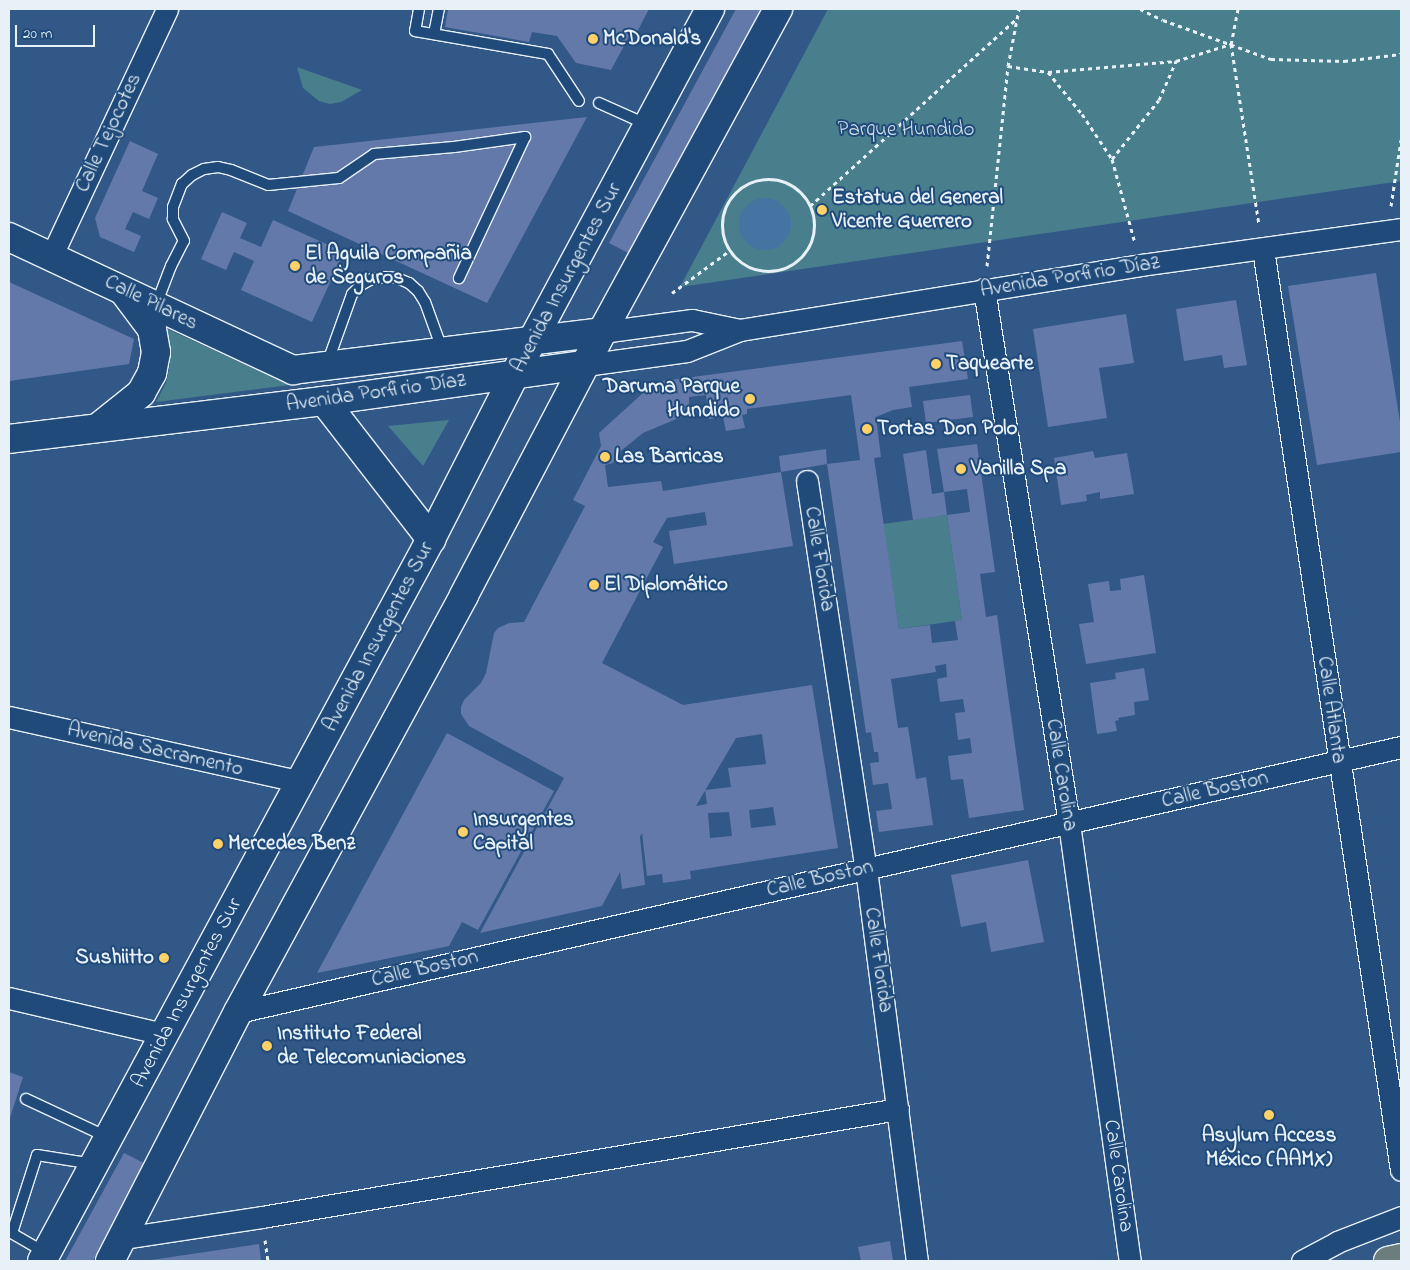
<!DOCTYPE html>
<meta charset="utf-8">
<style>
body{margin:0}
#map{position:relative;width:1410px;height:1270px;overflow:hidden;background:#325888;font-family:"Indie Flower",sans-serif}
div>[style]{position:absolute}
.green>*{inset:0;background:#497f8d}
.water>*{inset:0;background:#4674a2}
.round{border-radius:50%}
.building>*{inset:0;background:#6379aa}
.path>*{height:3px;margin-top:-1.5px;transform-origin:0;background:repeating-linear-gradient(90deg,#e8f1f8 0 4px,transparent 0 8px)}
.path>.ring{margin:-1.5px;padding:0;box-sizing:content-box;background:none;border:3px solid #e8f1f8;border-radius:50%}
.roads{filter:drop-shadow(1px 0 #e8f1f8) drop-shadow(-1px 0 #e8f1f8) drop-shadow(0 1px #e8f1f8) drop-shadow(0 -1px #e8f1f8)}
.lane>*{height:10px;margin:-5px;padding:0 5px;transform-origin:5px;border-radius:5px;background:#1f4a7a}
.street>*{height:21px;margin:-10.5px;padding:0 10.5px;transform-origin:10.5px;border-radius:10.5px;background:#1f4a7a}
.secondary>*{height:28px;margin:-14px;padding:0 14px;transform-origin:14px;border-radius:14px;background:#1f4a7a}
.primary>*{height:28px;margin:-14px;padding:0 14px;transform-origin:14px;border-radius:14px;background:#6c7e7c}
.dots>*{width:14px;height:14px;translate:-50% -50%;box-sizing:border-box;border:2px solid #1f4a7a;border-radius:50%}
span{translate:-50% -50%;white-space:nowrap;text-align:center;line-height:1.15;-webkit-text-stroke:4px #1f4a7a;paint-order:stroke}
.poi-label{font-size:21px;color:#e8f1f8;font-weight:700}
.left{translate:0 -50%;text-align:left}
.right{translate:-100% -50%;text-align:right}
.park-label{font-size:21px;color:#d0e0e8}
.street-label{font-size:21px;color:#e8f1f8}
.frame{position:absolute;inset:0;border:10px solid #e8f1f8;pointer-events:none}
.scale{position:absolute;left:15px;top:25px;width:80px;height:22px;box-sizing:border-box;border:2px solid #e8f1f8;border-top:0;padding-left:6px;font-size:15px;line-height:18px;white-space:nowrap;color:#e8f1f8;-webkit-text-stroke:4px #1f4a7a;paint-order:stroke}
</style>
<div id="map">
<div class="green">
<i style="clip-path:polygon(828px 9px,1401px 9px,1401px 181px,680px 287px)"></i>
<i style="clip-path:polygon(297px 67px,362px 90px,341px 102px,330px 104px,319px 101px,303px 88px)"></i>
<i style="clip-path:polygon(165px 328px,290px 385px,156px 402px,166px 383px,170px 364px,170px 346px)"></i>
<i style="clip-path:polygon(449px 420px,423px 466px,388px 426px)"></i>
<i style="clip-path:polygon(947px 515px,962px 620px,899px 629px,883px 524px)"></i>
</div>
<div class="water">
<i class="round" style="left:739px;top:198px;width:52px;height:52px"></i>
</div>
<div class="building">
<i style="clip-path:polygon(448px 9px,649px 9px,637px 32px,632px 31px,611px 70px,576px 63px,557px 36px,532px 32px,529px 42px,445px 27px)"></i>
<i style="clip-path:polygon(736px 9px,763px 9px,630px 254px,609px 243px)"></i>
<i style="clip-path:polygon(587px 117px,487px 303px,288px 211px,314px 147px)"></i>
<i style="clip-path:polygon(130px 141px,158px 154px,142px 191px,158px 198px,149px 219px,133px 212px,125px 229px,141px 236px,134px 252px,100px 237px,95px 218px)"></i>
<i style="clip-path:polygon(222px 212px,247px 223px,240px 238px,261px 247px,273px 220px,344px 252px,312px 322px,241px 290px,254px 261px,234px 252px,226px 270px,201px 259px)"></i>
<i style="clip-path:polygon(1376px 273px,1401px 428px,1401px 452px,1317px 465px,1288px 286px)"></i>
<i style="clip-path:polygon(9px 282px,134px 339px,129px 364px,9px 381px)"></i>
<i style="clip-path:polygon(1236px 300px,1247px 365px,1224px 368px,1222px 355px,1184px 361px,1176px 309px)"></i>
<i style="clip-path:polygon(1126px 314px,1134px 363px,1099px 368px,1107px 418px,1048px 427px,1033px 329px)"></i>
<i style="clip-path:polygon(evenodd,962px 341px,968px 379px,909px 387px,912px 407px,893px 410px,876px 417px,881px 457px,874px 458px,899px 629px,930px 625px,932px 643px,958px 640px,955px 621px,962px 620px,947px 515px,913px 520px,903px 454px,926px 450px,932px 494px,944px 492px,947px 515px,970px 512px,967px 489px,944px 492px,937px 449px,977px 444px,995px 572px,980px 574px,986px 617px,997px 615px,1024px 810px,969px 818px,963px 779px,951px 780px,948px 756px,972px 753px,970px 738px,958px 740px,955px 713px,965px 712px,963px 699px,940px 702px,937px 679px,947px 677px,946px 664px,935px 666px,936px 672px,891px 679px,898px 728px,908px 727px,916px 779px,926px 777px,933px 825px,879px 832px,876px 811px,892px 809px,888px 783px,873px 785px,870px 763px,879px 762px,878px 752px,874px 752px,871px 732px,866px 733px,827px 464px,860px 460px,851px 395px,747px 409px,747px 414px,742px 415px,745px 428px,726px 431px,723px 417px,709px 419px,706px 395px,689px 397px,689px 404px,681px 417px,643px 433px,617px 454px,613px 463px,605px 465px,608px 487px,661px 481px,663px 491px,781px 472px,793px 546px,674px 564px,669px 531px,707px 525px,705px 512px,667px 518px,653px 542px,663px 547px,602px 663px,683px 705px,812px 685px,838px 848px,690px 871px,691px 879px,663px 883px,662px 874px,647px 876px,642px 833px,640px 837px,645px 885px,622px 889px,620px 872px,602px 906px,480px 933px,564px 778px,469px 726px,461px 714px,461px 707px,464px 700px,481px 683px,486px 673px,494px 633px,498px 628px,509px 623px,524px 622px,585px 506px,573px 500px,601px 446px,599px 433px,655px 382px,962px 341px,762px 734px,766px 764px,728px 768px,731px 787px,705px 790px,707px 804px,696px 806px,736px 738px,762px 734px,962px 341px,773px 807px,776px 825px,751px 828px,749px 810px,773px 807px,962px 341px,729px 812px,732px 836px,710px 838px,708px 813px,729px 812px)"></i>
<i style="clip-path:polygon(970px 395px,973px 417px,926px 423px,923px 401px)"></i>
<i style="clip-path:polygon(826px 449px,827px 464px,781px 472px,779px 456px)"></i>
<i style="clip-path:polygon(1093px 451px,1095px 458px,1127px 453px,1134px 494px,1100px 499px,1100px 492px,1086px 495px,1087px 501px,1061px 505px,1054px 458px)"></i>
<i style="clip-path:polygon(1144px 575px,1156px 653px,1086px 664px,1079px 624px,1094px 622px,1088px 584px,1109px 581px,1110px 591px,1121px 590px,1120px 579px)"></i>
<i style="clip-path:polygon(1144px 668px,1149px 700px,1134px 702px,1135px 715px,1118px 718px,1119px 720px,1115px 721px,1117px 731px,1097px 734px,1090px 683px,1116px 679px,1115px 673px)"></i>
<i style="clip-path:polygon(447px 733px,554px 791px,478px 930px,462px 922px,449px 946px,317px 973px)"></i>
<i style="clip-path:polygon(1028px 860px,1044px 942px,991px 952px,986px 922px,961px 927px,951px 875px)"></i>
<i style="clip-path:polygon(9px 1072px,23px 1077px,9px 1121px)"></i>
<i style="clip-path:polygon(124px 1153px,146px 1164px,93px 1261px,65px 1261px)"></i>
<i style="clip-path:polygon(890px 1241px,893px 1261px,861px 1261px,858px 1247px)"></i>
<i style="clip-path:polygon(259px 1244px,261px 1261px,151px 1261px,151px 1260px)"></i>
</div>
<div class="path">
<i style="left:1140px;top:9px;width:25px;rotate:26deg"></i>
<i style="left:1163px;top:20px;width:115px;rotate:19.9deg"></i>
<i style="left:1271px;top:59px;width:73px;rotate:1.6deg"></i>
<i style="left:1344px;top:61px;width:57px;rotate:-7deg"></i>
<i style="left:1238px;top:9px;width:36px;rotate:101deg"></i>
<i style="left:1231px;top:44px;width:182px;rotate:81.2deg"></i>
<i style="left:1008px;top:66px;width:40px;rotate:8.5deg"></i>
<i style="left:1048px;top:72px;width:128px;rotate:-4.9deg"></i>
<i style="left:1176px;top:61px;width:58px;rotate:-17.2deg"></i>
<i style="left:1048px;top:72px;width:54px;rotate:51deg"></i>
<i style="left:1082px;top:114px;width:54px;rotate:56.3deg"></i>
<i style="left:1112px;top:159px;width:87px;rotate:74.7deg"></i>
<i style="left:1112px;top:159px;width:75px;rotate:-51.5deg"></i>
<i style="left:1159px;top:100px;width:43px;rotate:-66.4deg"></i>
<i class="ring" style="left:722px;top:179px;width:89px;height:89px"></i>
<i style="left:810px;top:206px;width:280px;rotate:-42.2deg"></i>
<i style="left:1391px;top:206px;width:67px;rotate:-81.4deg"></i>
<i style="left:987px;top:266px;width:201px;rotate:-84deg"></i>
<i style="left:1008px;top:66px;width:58px;rotate:-79.1deg"></i>
<i style="left:672px;top:293px;width:71px;rotate:-36.4deg"></i>
<i style="left:265px;top:1240px;width:21px;rotate:82deg"></i>
</div>
<div class="roads">
<div class="lane">
<i style="left:419px;top:9px;width:22px;rotate:100deg"></i>
<i style="left:415px;top:31px;width:135px;rotate:9.8deg"></i>
<i style="left:548px;top:54px;width:56px;rotate:56.6deg"></i>
<i style="left:434px;top:34px;width:25px;rotate:-79deg"></i>
<i style="left:599px;top:103px;width:54px;rotate:24.2deg"></i>
<i style="left:156px;top:305px;width:42px;rotate:-69deg"></i>
<i style="left:171px;top:266px;width:28px;rotate:-63deg"></i>
<i style="left:184px;top:241px;width:25px;rotate:-117deg"></i>
<i style="left:173px;top:219px;width:12px;rotate:-90deg"></i>
<i style="left:173px;top:207px;width:25px;rotate:-69deg"></i>
<i style="left:182px;top:184px;width:13px;rotate:-42deg"></i>
<i style="left:192px;top:175px;width:13px;rotate:-27deg"></i>
<i style="left:204px;top:169px;width:14px;rotate:-8deg"></i>
<i style="left:218px;top:167px;width:13px;rotate:13deg"></i>
<i style="left:231px;top:170px;width:40px;rotate:22deg"></i>
<i style="left:268px;top:185px;width:71px;rotate:-5.6deg"></i>
<i style="left:339px;top:178px;width:42px;rotate:-34.4deg"></i>
<i style="left:374px;top:154px;width:80px;rotate:-5deg"></i>
<i style="left:454px;top:147px;width:72px;rotate:-8deg"></i>
<i style="left:525px;top:137px;width:156px;rotate:115.1deg"></i>
<i style="left:327px;top:364px;width:74px;rotate:-70.3deg"></i>
<i style="left:352px;top:294px;width:13px;rotate:-45deg"></i>
<i style="left:361px;top:285px;width:13px;rotate:-29deg"></i>
<i style="left:372px;top:279px;width:13px;rotate:-9deg"></i>
<i style="left:385px;top:277px;width:12px;rotate:5deg"></i>
<i style="left:397px;top:278px;width:13px;rotate:23deg"></i>
<i style="left:409px;top:283px;width:12px;rotate:42deg"></i>
<i style="left:418px;top:291px;width:13px;rotate:58deg"></i>
<i style="left:425px;top:302px;width:50px;rotate:70.1deg"></i>
<i style="left:26px;top:1099px;width:89px;rotate:25.1deg"></i>
<i style="left:46px;top:1253px;width:39px;rotate:-150deg"></i>
<i style="left:12px;top:1233px;width:82px;rotate:-72.2deg"></i>
<i style="left:37px;top:1155px;width:57px;rotate:9.1deg"></i>
</div>
<div class="street">
<i style="left:1263px;top:249px;width:931px;rotate:81.48deg"></i>
<i style="left:51px;top:257px;width:274px;rotate:-64.9deg"></i>
<i style="left:984px;top:289px;width:541px;rotate:80.96deg"></i>
<i style="left:1069px;top:823px;width:442px;rotate:82.1deg"></i>
<i style="left:602px;top:332px;width:91px;rotate:-7.6deg"></i>
<i style="left:692px;top:320px;width:49px;rotate:11.8deg"></i>
<i style="left:585px;top:365px;width:103px;rotate:-7.8deg"></i>
<i style="left:687px;top:351px;width:57px;rotate:-21.6deg"></i>
<i style="left:740px;top:330px;width:406px;rotate:-9.2deg"></i>
<i style="left:1141px;top:265px;width:262px;rotate:-7.9deg"></i>
<i style="left:807px;top:481px;width:392px;rotate:81.4deg"></i>
<i style="left:866px;top:869px;width:395px;rotate:82.6deg"></i>
<i style="left:9px;top:717px;width:299px;rotate:12.5deg"></i>
<i style="left:9px;top:998px;width:159px;rotate:13.1deg"></i>
<i style="left:238px;top:1012px;width:1193px;rotate:-12.84deg"></i>
<i style="left:123px;top:1238px;width:141px;rotate:-8.6deg"></i>
<i style="left:262px;top:1217px;width:645px;rotate:-9.64deg"></i>
<i style="left:1302px;top:1261px;width:40px;rotate:-28deg"></i>
<i style="left:1337px;top:1242px;width:69px;rotate:-21.3deg"></i>
</div>
<div class="secondary">
<i style="left:9px;top:237px;width:314px;rotate:25.1deg"></i>
<i style="left:293px;top:370px;width:311px;rotate:-7deg"></i>
<i style="left:324px;top:401px;width:175px;rotate:52.2deg"></i>
<i style="left:100px;top:426px;width:53px;rotate:-38.8deg"></i>
<i style="left:141px;top:393px;width:23px;rotate:-61deg"></i>
<i style="left:152px;top:373px;width:21px;rotate:-79deg"></i>
<i style="left:156px;top:352px;width:23px;rotate:-100deg"></i>
<i style="left:152px;top:329px;width:45px;rotate:-126.9deg"></i>
<i style="left:9px;top:439px;width:317px;rotate:-6.9deg"></i>
<i style="left:324px;top:401px;width:263px;rotate:-7.9deg"></i>
<i style="left:42px;top:1261px;width:820px;rotate:-61.69deg"></i>
<i style="left:431px;top:539px;width:222px;rotate:-63deg"></i>
<i style="left:532px;top:341px;width:377px;rotate:-61.8deg"></i>
<i style="left:110px;top:1261px;width:280px;rotate:-62.8deg"></i>
<i style="left:238px;top:1012px;width:474px;rotate:-61.5deg"></i>
<i style="left:464px;top:595px;width:297px;rotate:-62.3deg"></i>
<i style="left:602px;top:332px;width:368px;rotate:-61.4deg"></i>
</div>
<div class="primary">
<i style="left:1388px;top:1261px;width:13px;rotate:-13deg"></i>
</div>
</div>
<div class="dots">
<i style="left:593px;top:39px;background:#ffd166"></i>
<i style="left:822px;top:210px;background:#ffd166"></i>
<i style="left:295px;top:266px;background:#ffd166"></i>
<i style="left:936px;top:364px;background:#ffd166"></i>
<i style="left:750px;top:399px;background:#ffd166"></i>
<i style="left:867px;top:429px;background:#ffd166"></i>
<i style="left:605px;top:457px;background:#ffd166"></i>
<i style="left:961px;top:469px;background:#ffd166"></i>
<i style="left:594px;top:585px;background:#ffd166"></i>
<i style="left:463px;top:832px;background:#ffd166"></i>
<i style="left:218px;top:844px;background:#ffd166"></i>
<i style="left:164px;top:958px;background:#ffd166"></i>
<i style="left:267px;top:1046px;background:#ffd166"></i>
<i style="left:1269px;top:1115px;background:#ffd166"></i>
</div>
<div class="poi-label">
<span class="left" style="left:603px;top:39px">McDonald's</span>
<span class="left" style="left:832px;top:210px">Estatua del General<br>Vicente Guerrero</span>
<span class="left" style="left:305px;top:266px">El Aguila Compañia<br>de Seguros</span>
<span class="left" style="left:946px;top:364px">Taquearte</span>
<span class="right" style="left:740px;top:399px">Daruma Parque<br>Hundido</span>
<span class="left" style="left:877px;top:429px">Tortas Don Polo</span>
<span class="left" style="left:615px;top:457px">Las Barricas</span>
<span class="left" style="left:971px;top:469px">Vanilla Spa</span>
<span class="left" style="left:604px;top:585px">El Diplomático</span>
<span class="left" style="left:473px;top:832px">Insurgentes<br>Capital</span>
<span class="left" style="left:228px;top:844px">Mercedes Benz</span>
<span class="right" style="left:154px;top:958px">Sushiitto</span>
<span class="left" style="left:277px;top:1046px">Instituto Federal<br>de Telecomuniaciones</span>
<span style="left:1269px;top:1148px">Asylum Access<br>México (AAMX)</span>
</div>
<div class="park-label">
<span style="left:906px;top:130px">Parque Hundido</span>
</div>
<div class="street-label">
<span style="left:109px;top:133px;rotate:-65deg">Calle Tejocotes</span>
<span style="left:1070px;top:277px;rotate:-9deg">Avenida Porfirio Díaz</span>
<span style="left:567px;top:278px;rotate:-62deg">Avenida Insurgentes Sur</span>
<span style="left:151px;top:303px;rotate:26deg">Calle Pilares</span>
<span style="left:376px;top:393px;rotate:-8deg">Avenida Porfirio Díaz</span>
<span style="left:819px;top:559px;rotate:81deg">Calle Florida</span>
<span style="left:379px;top:637px;rotate:-62deg">Avenida Insurgentes Sur</span>
<span style="left:1331px;top:710px;rotate:82deg">Calle Atlanta</span>
<span style="left:155px;top:750px;rotate:13deg">Avenida Sacramento</span>
<span style="left:1061px;top:775px;rotate:81deg">Calle Carolina</span>
<span style="left:1215px;top:790px;rotate:-13deg">Calle Boston</span>
<span style="left:820px;top:879px;rotate:-13deg">Calle Boston</span>
<span style="left:878px;top:960px;rotate:82deg">Calle Florida</span>
<span style="left:425px;top:969px;rotate:-13deg">Calle Boston</span>
<span style="left:187px;top:993px;rotate:-62deg">Avenida Insurgentes Sur</span>
<span style="left:1118px;top:1176px;rotate:82deg">Calle Carolina</span>
</div>
<div class="frame"></div>
<div class="scale">20 m</div>
</div>
